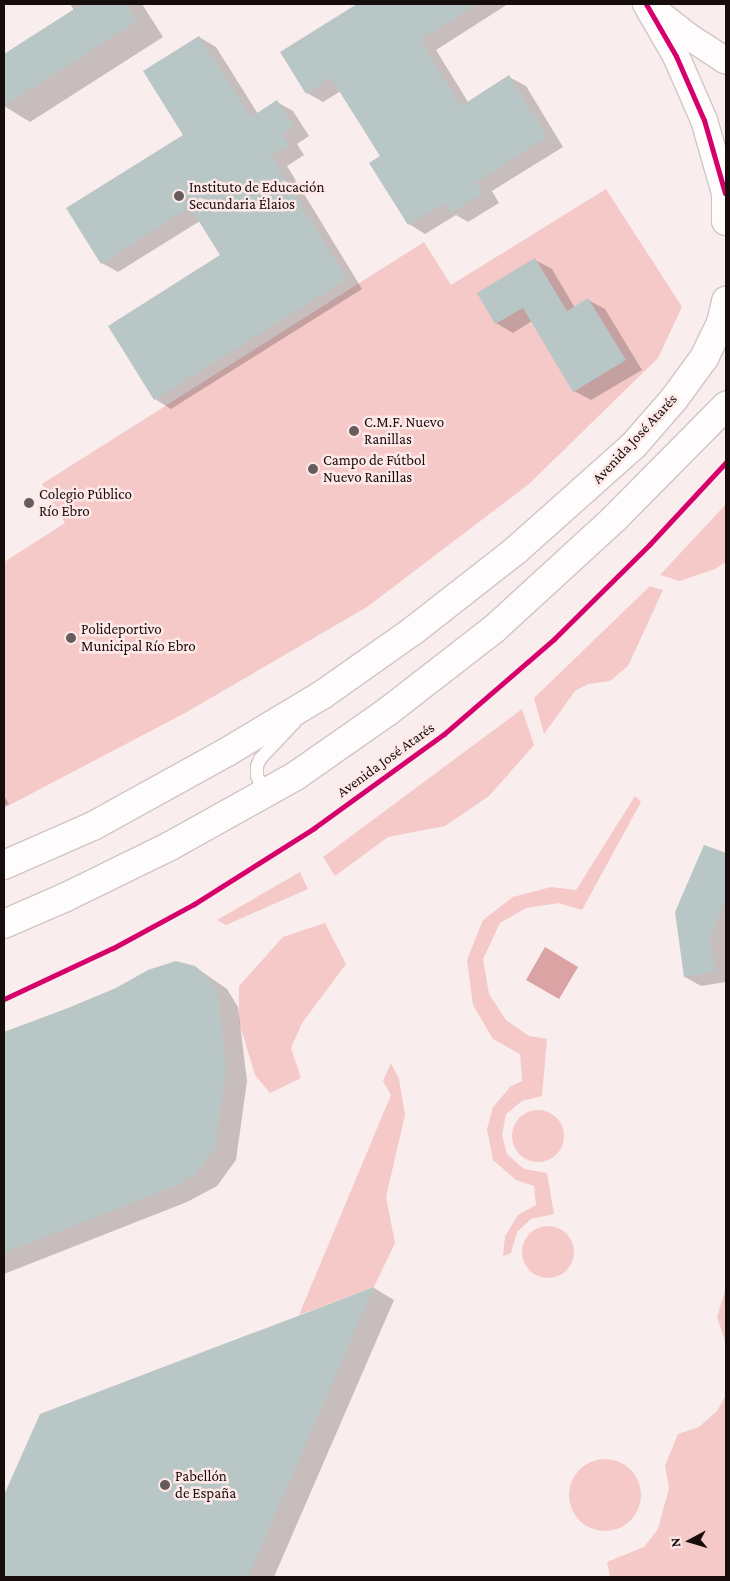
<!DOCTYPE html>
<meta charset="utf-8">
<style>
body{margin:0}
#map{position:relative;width:730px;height:1581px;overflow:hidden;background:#f9eded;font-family:"Crimson Pro",serif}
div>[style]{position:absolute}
.green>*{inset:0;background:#f5c9c8}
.round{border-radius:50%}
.water>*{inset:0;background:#dba3a3}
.shadow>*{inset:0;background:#0003}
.building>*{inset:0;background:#b8c6c6}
.roads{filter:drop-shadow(1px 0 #d1c5c5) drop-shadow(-1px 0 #d1c5c5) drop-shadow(0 1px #d1c5c5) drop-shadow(0 -1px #d1c5c5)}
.service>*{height:12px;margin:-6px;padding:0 6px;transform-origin:6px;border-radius:6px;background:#fefcfc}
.minor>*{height:26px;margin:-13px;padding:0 13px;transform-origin:13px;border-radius:13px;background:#fefcfc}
.primary>*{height:28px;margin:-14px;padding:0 14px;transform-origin:14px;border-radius:14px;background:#fefcfc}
.cycleway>*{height:5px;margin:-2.5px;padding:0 2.5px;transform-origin:2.5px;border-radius:2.5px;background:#d6006c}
.dots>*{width:14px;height:14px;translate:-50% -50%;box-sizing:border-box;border:2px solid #fee9e8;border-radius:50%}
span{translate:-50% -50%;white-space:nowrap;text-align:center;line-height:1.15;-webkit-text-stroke:5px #fee9e8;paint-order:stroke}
.poi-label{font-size:15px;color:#180d0d}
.left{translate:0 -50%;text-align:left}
.street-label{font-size:15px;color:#180d0d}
.frame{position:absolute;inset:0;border:5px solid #180d0d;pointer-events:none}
.north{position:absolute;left:665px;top:1516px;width:50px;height:50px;-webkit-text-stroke:4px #fee9e8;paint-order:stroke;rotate:264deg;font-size:14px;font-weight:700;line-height:20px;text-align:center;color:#180d0d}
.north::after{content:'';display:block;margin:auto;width:18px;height:22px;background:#180d0d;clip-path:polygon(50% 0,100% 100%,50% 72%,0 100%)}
</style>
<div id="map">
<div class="green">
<i style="clip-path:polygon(606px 189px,682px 307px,658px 358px,529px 484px,367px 607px,185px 713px,4px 808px,4px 562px,65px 523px,42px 484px,424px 242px,451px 285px)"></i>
<i style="clip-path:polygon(726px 504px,726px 562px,715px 569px,680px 581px,660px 575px)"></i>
<i style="clip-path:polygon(650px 586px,663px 590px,628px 666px,610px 681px,588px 684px,575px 691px,544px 734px,534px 698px)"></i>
<i style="clip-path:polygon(522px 709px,534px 745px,489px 796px,445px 826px,388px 837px,335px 876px,323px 857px)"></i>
<i style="clip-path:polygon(635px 796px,641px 802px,582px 910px,559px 903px,526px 908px,500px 923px,483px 959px,489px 994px,506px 1020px,529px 1036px,547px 1039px,542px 1096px,522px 1101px,506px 1114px,502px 1135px,507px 1154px,524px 1169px,547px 1173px,554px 1214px,531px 1219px,517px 1232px,511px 1253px,503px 1256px,505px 1236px,518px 1215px,536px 1205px,534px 1186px,516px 1180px,493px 1160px,487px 1129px,493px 1107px,511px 1086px,522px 1081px,520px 1054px,493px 1039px,473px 1005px,467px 960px,483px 920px,513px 897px,551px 887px,576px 890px)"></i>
<i style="clip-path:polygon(300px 872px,308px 889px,226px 925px,217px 920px)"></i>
<i style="clip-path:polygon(325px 923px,346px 964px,302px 1023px,291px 1048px,301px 1078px,270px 1093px,255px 1075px,239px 1022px,239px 986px,283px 937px)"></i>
<i style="clip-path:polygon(391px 1063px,399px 1079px,405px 1115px,386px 1197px,395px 1243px,374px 1287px,299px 1315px,391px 1095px,383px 1081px)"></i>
<i class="round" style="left:512px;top:1110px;width:52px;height:52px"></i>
<i class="round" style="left:522px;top:1226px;width:52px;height:52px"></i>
<i style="clip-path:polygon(726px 1288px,726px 1344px,717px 1317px)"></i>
<i style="clip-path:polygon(726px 1395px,726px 1577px,610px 1577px,607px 1562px,644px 1547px,658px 1529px,669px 1488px,665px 1466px,678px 1434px,699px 1427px,717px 1411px)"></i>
<i class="round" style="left:569px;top:1459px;width:72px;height:72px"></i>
</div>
<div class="water">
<i style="clip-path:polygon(545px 947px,578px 967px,559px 999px,526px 980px)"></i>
</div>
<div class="shadow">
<i style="clip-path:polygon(70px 4px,142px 4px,163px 37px,30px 122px,4px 106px,4px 55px,74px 10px)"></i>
<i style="clip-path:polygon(359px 4px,508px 4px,436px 50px,468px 102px,509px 77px,526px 86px,563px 147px,492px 191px,499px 203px,468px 222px,456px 215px,425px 234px,409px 224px,382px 156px,341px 91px,323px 102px,307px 93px,282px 53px)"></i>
<i style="clip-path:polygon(199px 37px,216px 47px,258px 114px,277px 102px,293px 111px,309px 136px,297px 144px,304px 155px,287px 166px,362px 289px,171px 409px,155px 399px,222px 256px,200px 221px,118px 272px,102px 263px,185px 135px)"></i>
<i style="clip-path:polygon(535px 260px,552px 269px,575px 308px,588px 300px,605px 309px,642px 370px,591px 400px,574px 391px,532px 321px,513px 333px,496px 323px,479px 294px)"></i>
<i style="clip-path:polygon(4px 796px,9px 804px,4px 806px)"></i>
<i style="clip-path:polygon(704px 846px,726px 855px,726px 982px,701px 986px,685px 977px)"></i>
<i style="clip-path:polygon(195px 967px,227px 989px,238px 1007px,247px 1081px,236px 1160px,217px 1186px,187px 1202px,4px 1274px,4px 1032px)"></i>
<i style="clip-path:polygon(374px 1288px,394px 1300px,274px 1577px,4px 1577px,4px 1498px,41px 1415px)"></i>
</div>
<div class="building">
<i style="clip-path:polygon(82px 4px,126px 4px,137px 21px,4px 106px,4px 54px)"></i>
<i style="clip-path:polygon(357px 4px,478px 4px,420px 40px,461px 106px,509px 75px,547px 137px,476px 182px,483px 193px,451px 213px,444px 203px,408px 225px,369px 163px,380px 156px,331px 78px,306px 94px,280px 52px)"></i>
<i style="clip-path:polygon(199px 36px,251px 117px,277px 100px,293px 127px,282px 134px,289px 145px,271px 156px,347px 279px,154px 400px,108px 326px,220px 255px,190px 207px,101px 264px,66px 208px,183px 135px,143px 71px)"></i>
<i style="clip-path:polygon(535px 258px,567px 311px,588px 298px,626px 360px,573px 392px,523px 308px,495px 324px,477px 293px)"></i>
<i style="clip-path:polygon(704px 845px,726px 853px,726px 897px,710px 939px,716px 972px,684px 977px,675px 912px)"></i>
<i style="clip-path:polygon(176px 961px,195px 966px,207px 976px,218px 994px,226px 1069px,215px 1148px,196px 1174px,180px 1184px,4px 1253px,4px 1032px,68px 1008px,116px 988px,148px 970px)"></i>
<i style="clip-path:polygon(374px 1287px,248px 1577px,4px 1577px,4px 1495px,40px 1414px)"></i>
</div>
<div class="roads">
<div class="service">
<i style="left:264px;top:793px;width:18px;rotate:-112deg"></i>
<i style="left:257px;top:776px;width:10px;rotate:-90deg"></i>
<i style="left:257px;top:766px;width:8px;rotate:-67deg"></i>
<i style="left:260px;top:759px;width:50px;rotate:-46.6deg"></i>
</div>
<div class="minor">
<i style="left:646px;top:4px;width:60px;rotate:60deg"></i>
<i style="left:676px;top:56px;width:70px;rotate:66.4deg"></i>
<i style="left:704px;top:120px;width:76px;rotate:74deg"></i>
<i style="left:656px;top:11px;width:41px;rotate:38deg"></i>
<i style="left:688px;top:36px;width:45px;rotate:33.3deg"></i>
</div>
<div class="primary">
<i style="left:726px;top:187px;width:34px;rotate:90deg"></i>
<i style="left:4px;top:865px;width:97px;rotate:-23.7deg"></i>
<i style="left:93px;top:826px;width:153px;rotate:-28.9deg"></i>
<i style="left:227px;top:752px;width:111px;rotate:-31deg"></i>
<i style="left:322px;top:695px;width:113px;rotate:-35.2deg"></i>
<i style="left:414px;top:630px;width:128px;rotate:-38deg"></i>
<i style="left:515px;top:551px;width:159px;rotate:-41.7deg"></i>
<i style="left:634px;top:445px;width:61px;rotate:-49deg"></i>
<i style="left:674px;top:399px;width:51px;rotate:-53.8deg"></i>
<i style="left:704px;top:358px;width:39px;rotate:-64deg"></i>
<i style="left:721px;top:323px;width:23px;rotate:-77deg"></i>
<i style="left:4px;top:924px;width:68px;rotate:-23.5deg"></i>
<i style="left:66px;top:897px;width:118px;rotate:-26.1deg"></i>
<i style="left:172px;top:845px;width:143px;rotate:-29.2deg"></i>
<i style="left:297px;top:775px;width:110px;rotate:-35deg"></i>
<i style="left:387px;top:712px;width:135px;rotate:-37.8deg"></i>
<i style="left:494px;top:629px;width:164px;rotate:-42.5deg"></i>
<i style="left:615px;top:518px;width:158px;rotate:-45.3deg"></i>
</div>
</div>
<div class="cycleway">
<i style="left:646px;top:4px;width:60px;rotate:60deg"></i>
<i style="left:676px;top:56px;width:70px;rotate:66.4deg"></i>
<i style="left:704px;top:120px;width:76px;rotate:74deg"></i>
<i style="left:4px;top:999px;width:120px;rotate:-25.1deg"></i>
<i style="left:113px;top:948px;width:92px;rotate:-28.5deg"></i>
<i style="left:194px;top:904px;width:142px;rotate:-32.3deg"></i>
<i style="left:314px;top:828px;width:160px;rotate:-35.9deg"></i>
<i style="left:444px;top:734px;width:145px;rotate:-40.8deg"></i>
<i style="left:554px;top:639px;width:134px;rotate:-44.7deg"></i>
<i style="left:649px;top:545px;width:113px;rotate:-47.1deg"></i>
</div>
<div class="dots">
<i style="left:179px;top:196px;background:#675b5b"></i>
<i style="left:354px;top:431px;background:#675b5b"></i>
<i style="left:313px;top:469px;background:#675b5b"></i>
<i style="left:29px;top:503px;background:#675b5b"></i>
<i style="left:71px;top:638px;background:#675b5b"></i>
<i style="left:165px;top:1485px;background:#675b5b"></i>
</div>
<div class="poi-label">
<span class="left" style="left:189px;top:196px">Instituto de Educación<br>Secundaria Élaios</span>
<span class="left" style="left:364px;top:431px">C.M.F. Nuevo<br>Ranillas</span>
<span class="left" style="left:323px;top:469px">Campo de Fútbol<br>Nuevo Ranillas</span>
<span class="left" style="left:39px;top:503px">Colegio Público<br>Río Ebro</span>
<span class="left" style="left:81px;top:638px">Polideportivo<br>Municipal Río Ebro</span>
<span class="left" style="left:175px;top:1485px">Pabellón<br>de España</span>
</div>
<div class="street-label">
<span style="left:635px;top:439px;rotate:-47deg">Avenida José Atarés</span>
<span style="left:386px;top:760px;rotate:-36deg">Avenida José Atarés</span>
</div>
<div class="frame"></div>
<div class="north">N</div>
</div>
